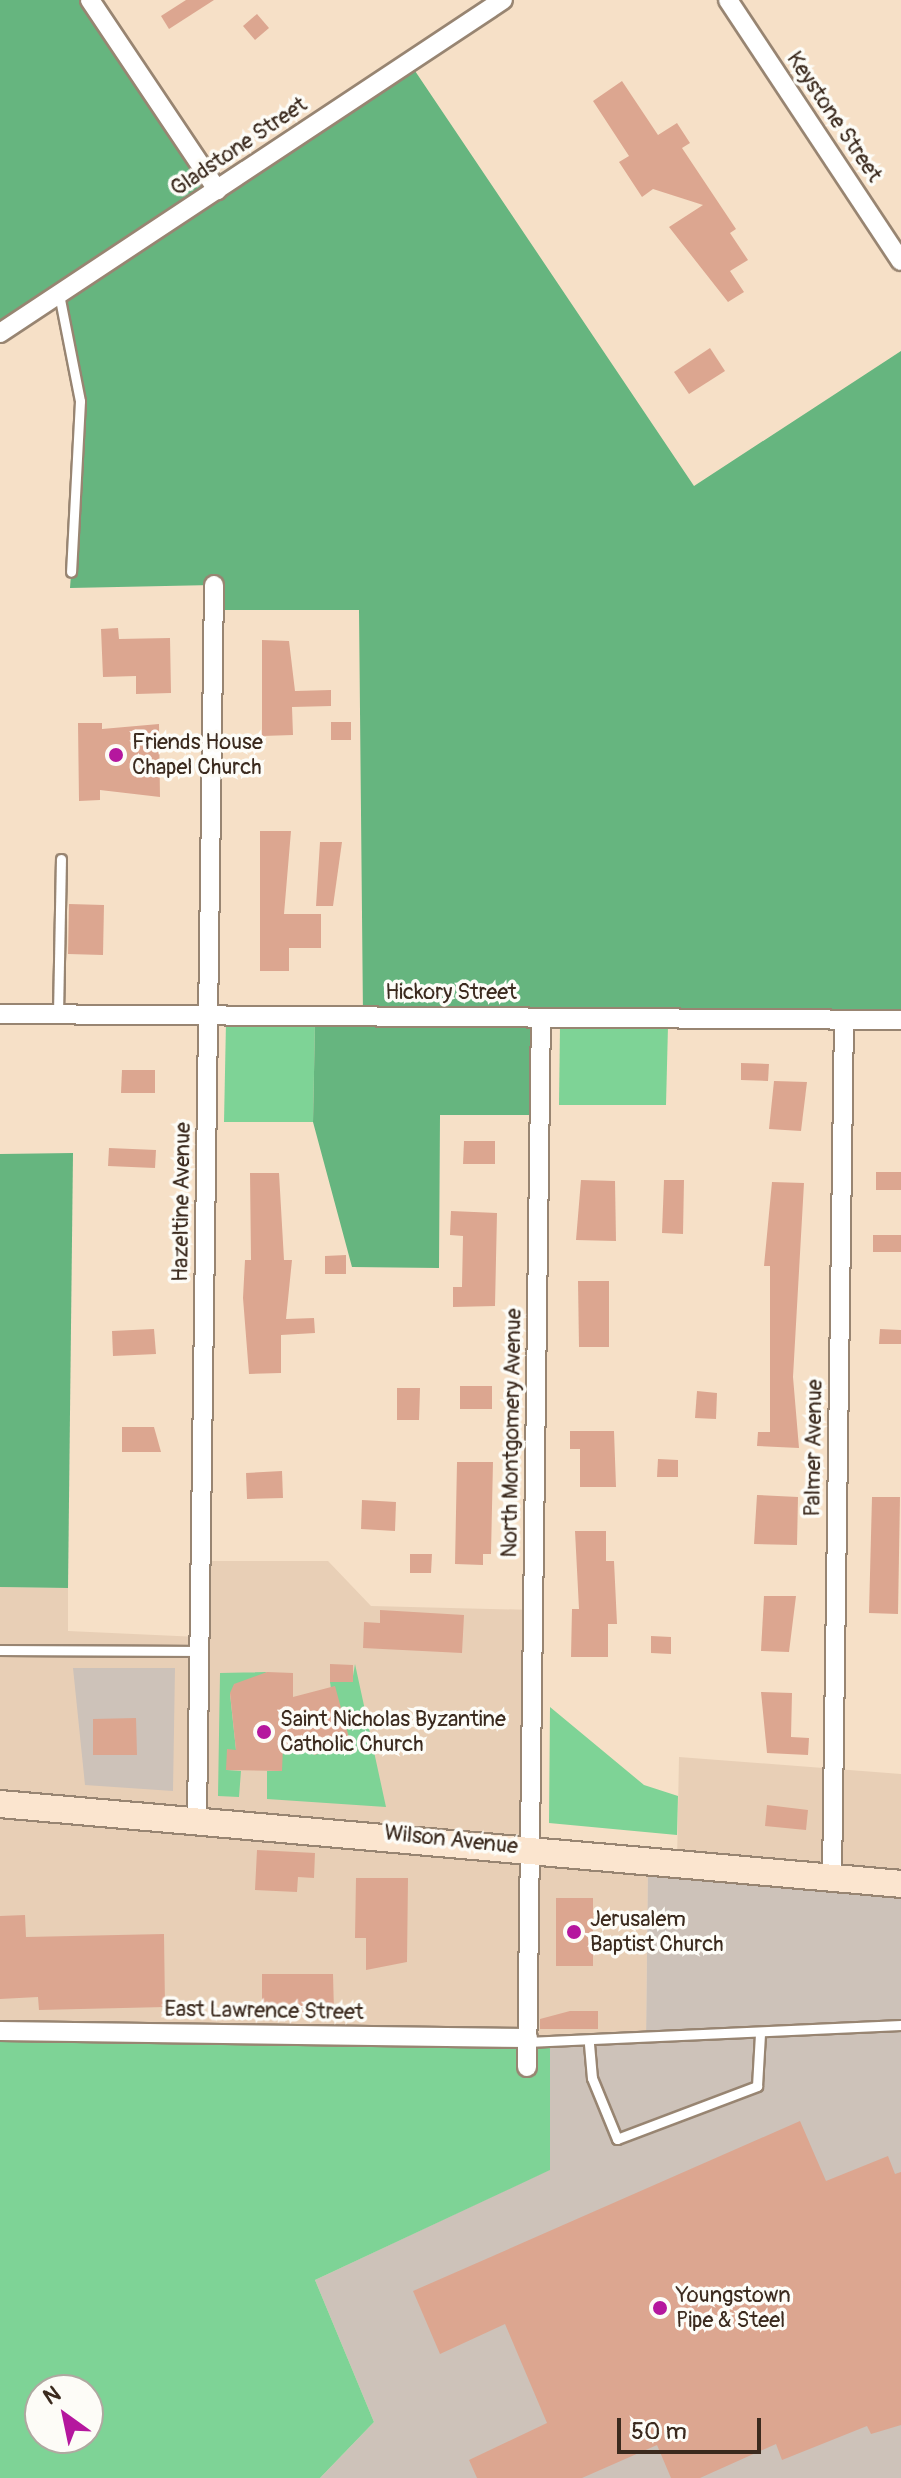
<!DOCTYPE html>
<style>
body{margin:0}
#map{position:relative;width:901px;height:2478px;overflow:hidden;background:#f6e0c7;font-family:Pangolin,sans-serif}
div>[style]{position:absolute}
.built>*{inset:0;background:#e8cfb6}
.industrial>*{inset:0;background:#cdc2b9}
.green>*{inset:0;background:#7ed396}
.forest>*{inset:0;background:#66b57f}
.building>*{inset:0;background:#dca690}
.roads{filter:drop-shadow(2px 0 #988572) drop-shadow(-2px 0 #988572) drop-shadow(0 2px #988572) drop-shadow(0 -2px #988572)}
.lane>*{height:9px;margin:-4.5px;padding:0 4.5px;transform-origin:4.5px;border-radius:4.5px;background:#fff}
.street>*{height:18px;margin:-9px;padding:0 9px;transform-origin:9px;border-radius:9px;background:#fff}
.secondary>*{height:26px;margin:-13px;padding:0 13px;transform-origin:13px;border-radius:13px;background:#fbe5cf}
.dots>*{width:22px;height:22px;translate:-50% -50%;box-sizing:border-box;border:4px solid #fdfcf7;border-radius:50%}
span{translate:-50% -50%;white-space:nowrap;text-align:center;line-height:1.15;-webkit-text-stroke:7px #fdfcf7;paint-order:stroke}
.street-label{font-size:22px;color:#3b2a1e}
.poi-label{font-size:22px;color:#3b2a1e}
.left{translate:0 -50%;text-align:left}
.north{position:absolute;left:24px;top:2374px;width:80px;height:80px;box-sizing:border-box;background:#fdfcf7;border:2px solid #afa8a0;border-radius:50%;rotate:327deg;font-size:22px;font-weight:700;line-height:32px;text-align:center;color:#3b2a1e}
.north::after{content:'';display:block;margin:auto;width:28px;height:36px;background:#b5179e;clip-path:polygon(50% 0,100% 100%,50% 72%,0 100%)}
.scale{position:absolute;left:617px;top:2418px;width:144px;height:36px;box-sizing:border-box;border:4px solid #3b2a1e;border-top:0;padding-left:10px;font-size:24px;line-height:28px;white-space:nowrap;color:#3b2a1e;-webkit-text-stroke:6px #fdfcf7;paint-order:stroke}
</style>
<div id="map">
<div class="built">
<i style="clip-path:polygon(201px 1561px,328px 1561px,371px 1606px,534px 1610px,531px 1847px,648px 1859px,646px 2039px,573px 2045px,0 2031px,0 1587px,68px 1588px,68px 1631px,199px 1637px)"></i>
<i style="clip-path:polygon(679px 1757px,901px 1774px,901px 1884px,677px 1862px)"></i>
</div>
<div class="industrial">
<i style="clip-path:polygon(73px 1668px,175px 1668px,173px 1791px,85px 1785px)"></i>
<i style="clip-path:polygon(648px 1859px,901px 1884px,901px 2478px,320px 2478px,374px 2422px,315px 2280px,549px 2170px,550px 2044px,646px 2039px)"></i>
</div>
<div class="green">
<i style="clip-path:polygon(226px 1022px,315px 1023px,313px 1122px,224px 1122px)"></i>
<i style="clip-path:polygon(560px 1026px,668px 1026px,666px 1105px,559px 1105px)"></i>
<i style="clip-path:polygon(355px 1664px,386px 1807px,267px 1799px,267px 1771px,282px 1771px,279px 1747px,313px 1747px,314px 1754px,333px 1703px,330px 1682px,352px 1682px)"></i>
<i style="clip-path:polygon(267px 1672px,230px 1694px,236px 1750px,227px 1750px,227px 1770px,241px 1771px,239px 1797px,218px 1796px,220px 1673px)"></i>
<i style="clip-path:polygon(550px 1707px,644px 1785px,678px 1796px,677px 1835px,549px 1823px)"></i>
<i style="clip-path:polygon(evenodd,0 2031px,550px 2044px,550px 2170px,315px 2280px,374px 2422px,320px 2478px,0 2478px,0 2031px,40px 2390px,88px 2390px,88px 2438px,40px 2438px,40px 2390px)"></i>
</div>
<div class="forest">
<i style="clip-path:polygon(0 0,90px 0,217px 190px,409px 62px,694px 486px,901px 351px,901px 1020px,541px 1018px,540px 1115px,440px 1115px,439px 1268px,352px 1267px,313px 1122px,315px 1023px,363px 1016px,359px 610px,213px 610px,213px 585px,70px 588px,81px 436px,77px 365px,59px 295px,0 333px)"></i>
<i style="clip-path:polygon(73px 1153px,68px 1588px,0 1587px,0 1154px)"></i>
</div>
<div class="building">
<i style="clip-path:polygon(186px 0,214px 0,169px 29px,161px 16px)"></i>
<i style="clip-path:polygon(257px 14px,269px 28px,255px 40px,243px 26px)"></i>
<i style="clip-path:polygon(622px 81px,658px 135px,677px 123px,690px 143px,682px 148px,736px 229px,730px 233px,748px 260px,730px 271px,744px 292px,728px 302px,669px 227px,703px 205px,653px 189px,642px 197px,619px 162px,629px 156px,593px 101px)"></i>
<i style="clip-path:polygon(710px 348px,725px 371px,689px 394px,674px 372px)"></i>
<i style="clip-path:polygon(118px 628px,119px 639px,170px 638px,171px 693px,136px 694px,136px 676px,103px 677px,101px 629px)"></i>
<i style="clip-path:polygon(262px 640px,289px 641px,295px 691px,331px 690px,331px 706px,292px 707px,293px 735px,262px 736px)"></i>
<i style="clip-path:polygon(331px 722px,351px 722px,351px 740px,331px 740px)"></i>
<i style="clip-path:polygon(78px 723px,102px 723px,102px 729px,159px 724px,160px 797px,100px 790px,100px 800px,79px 801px)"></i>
<i style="clip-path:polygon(260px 831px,291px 831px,284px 914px,321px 914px,321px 948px,289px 948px,289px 971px,260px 971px)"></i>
<i style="clip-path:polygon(320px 842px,342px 842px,333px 906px,316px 906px)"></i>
<i style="clip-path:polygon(69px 904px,104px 905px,103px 955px,68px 954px)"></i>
<i style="clip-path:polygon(741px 1063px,769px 1064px,768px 1081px,741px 1080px)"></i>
<i style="clip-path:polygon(122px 1070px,155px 1070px,155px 1093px,121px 1093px)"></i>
<i style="clip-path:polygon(774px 1081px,807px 1082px,801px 1131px,769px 1129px)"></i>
<i style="clip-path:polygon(464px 1141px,495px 1141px,495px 1164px,463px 1164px)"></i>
<i style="clip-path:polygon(109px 1148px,156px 1150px,155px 1168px,108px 1166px)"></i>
<i style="clip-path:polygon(876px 1172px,901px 1172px,901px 1190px,876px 1190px)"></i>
<i style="clip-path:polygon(250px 1173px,279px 1173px,284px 1260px,292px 1260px,286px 1319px,314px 1318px,315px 1333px,281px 1335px,281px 1373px,249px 1374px,243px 1298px,245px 1260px,251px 1260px)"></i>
<i style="clip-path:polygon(581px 1180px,615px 1181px,616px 1241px,576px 1240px)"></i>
<i style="clip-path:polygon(664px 1180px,684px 1180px,683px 1234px,662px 1233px)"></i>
<i style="clip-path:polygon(772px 1182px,804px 1183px,793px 1377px,799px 1448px,757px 1446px,758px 1432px,770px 1432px,770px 1266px,764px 1266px)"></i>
<i style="clip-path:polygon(451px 1211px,497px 1213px,495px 1306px,453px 1307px,453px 1287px,462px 1287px,463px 1236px,450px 1235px)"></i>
<i style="clip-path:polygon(873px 1235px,901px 1235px,901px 1252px,873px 1252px)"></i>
<i style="clip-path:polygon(346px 1255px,346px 1274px,325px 1274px,325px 1256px)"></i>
<i style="clip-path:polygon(578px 1281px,609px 1281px,609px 1347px,579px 1347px)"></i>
<i style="clip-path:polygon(154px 1329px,156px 1354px,113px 1356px,112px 1331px)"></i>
<i style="clip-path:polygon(880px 1329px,901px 1330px,901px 1344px,879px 1344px)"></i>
<i style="clip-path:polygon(460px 1386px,492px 1386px,492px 1409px,460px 1409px)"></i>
<i style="clip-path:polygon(397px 1388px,420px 1388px,419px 1420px,397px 1420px)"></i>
<i style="clip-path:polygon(697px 1391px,717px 1393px,716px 1419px,695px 1418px)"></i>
<i style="clip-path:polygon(122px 1427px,154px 1427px,161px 1452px,122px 1452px)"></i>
<i style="clip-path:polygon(570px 1431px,614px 1431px,616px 1487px,580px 1487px,580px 1449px,570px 1449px)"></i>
<i style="clip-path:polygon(658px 1459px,678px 1460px,678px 1477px,657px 1477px)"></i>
<i style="clip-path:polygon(457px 1462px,493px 1462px,491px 1554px,483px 1554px,483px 1565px,455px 1564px)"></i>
<i style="clip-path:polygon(282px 1471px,283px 1498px,247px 1499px,246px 1473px)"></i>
<i style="clip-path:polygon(757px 1495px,798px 1497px,797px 1545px,754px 1544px)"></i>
<i style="clip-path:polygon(872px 1497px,900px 1497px,898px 1614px,869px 1613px)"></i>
<i style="clip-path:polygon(362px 1500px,396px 1502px,395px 1531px,361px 1529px)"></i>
<i style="clip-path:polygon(575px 1531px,606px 1531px,606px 1561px,614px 1561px,617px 1624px,608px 1624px,608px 1657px,571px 1657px,572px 1609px,579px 1609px)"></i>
<i style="clip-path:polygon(410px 1554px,432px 1554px,431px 1573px,410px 1573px)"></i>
<i style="clip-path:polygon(764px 1596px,796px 1596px,789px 1652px,761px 1651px)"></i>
<i style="clip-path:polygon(380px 1610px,464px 1615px,462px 1653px,363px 1648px,364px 1622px,380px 1623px)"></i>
<i style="clip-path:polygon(651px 1636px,671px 1637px,671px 1654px,651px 1653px)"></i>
<i style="clip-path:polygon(330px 1664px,353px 1665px,353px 1682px,330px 1682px)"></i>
<i style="clip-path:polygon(267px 1672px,293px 1673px,293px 1697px,335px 1686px,351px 1745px,314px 1755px,313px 1747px,283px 1747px,282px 1771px,226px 1770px,227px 1749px,236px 1750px,230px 1693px,234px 1684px)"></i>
<i style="clip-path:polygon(761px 1692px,792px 1693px,791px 1737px,809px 1738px,808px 1755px,767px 1753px)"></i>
<i style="clip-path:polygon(136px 1718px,137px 1755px,93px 1755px,93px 1719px)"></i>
<i style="clip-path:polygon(767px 1805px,808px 1810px,806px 1830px,765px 1826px)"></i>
<i style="clip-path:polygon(257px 1850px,315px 1853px,314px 1878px,298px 1877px,297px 1892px,255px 1890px)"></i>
<i style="clip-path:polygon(356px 1878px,408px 1878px,407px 1962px,366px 1970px,366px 1938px,355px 1938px)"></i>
<i style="clip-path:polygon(556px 1898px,593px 1898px,593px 1966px,556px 1966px)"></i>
<i style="clip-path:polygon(25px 1915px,26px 1937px,164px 1934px,165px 2007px,39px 2010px,38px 1997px,0 1999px,0 1916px)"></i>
<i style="clip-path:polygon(262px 1974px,333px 1974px,334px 2012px,262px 2013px)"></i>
<i style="clip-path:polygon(570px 2011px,598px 2011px,598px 2029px,540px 2029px,540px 2019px)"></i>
<i style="clip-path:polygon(800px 2121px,826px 2181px,888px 2156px,895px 2174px,901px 2172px,901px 2425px,871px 2434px,867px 2426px,782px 2460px,776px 2444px,700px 2478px,671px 2478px,657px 2445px,582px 2478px,477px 2478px,469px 2460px,547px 2423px,505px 2324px,440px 2354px,413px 2291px)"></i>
</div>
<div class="roads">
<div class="lane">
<i style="left:59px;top:294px;width:109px;rotate:78.9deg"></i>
<i style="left:80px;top:401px;width:171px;rotate:93deg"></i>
<i style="left:58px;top:1014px;width:155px;rotate:-88.9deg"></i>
<i style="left:0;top:1650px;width:200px;rotate:0.3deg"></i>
<i style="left:527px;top:2042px;width:374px;rotate:-2.6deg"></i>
<i style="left:589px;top:2044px;width:34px;rotate:85deg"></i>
<i style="left:592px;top:2078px;width:66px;rotate:67.7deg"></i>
<i style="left:617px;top:2139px;width:150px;rotate:-20.7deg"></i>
<i style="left:757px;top:2086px;width:52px;rotate:-86.7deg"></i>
</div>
<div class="street">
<i style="left:90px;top:0;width:229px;rotate:56.2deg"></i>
<i style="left:728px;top:0;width:313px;rotate:56.5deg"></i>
<i style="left:0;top:333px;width:603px;rotate:-33.51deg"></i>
<i style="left:0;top:1014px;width:901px;rotate:0.38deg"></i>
<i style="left:197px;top:1819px;width:1234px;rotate:-89.21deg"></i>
<i style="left:832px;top:1877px;width:857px;rotate:-89.2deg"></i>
<i style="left:0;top:2031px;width:528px;rotate:0.76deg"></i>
<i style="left:527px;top:2067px;width:1049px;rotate:-89.24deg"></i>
</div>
<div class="secondary">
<i style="left:0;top:1804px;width:905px;rotate:5.07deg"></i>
</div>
</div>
<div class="dots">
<i style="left:116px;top:755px;background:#b5179e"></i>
<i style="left:264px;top:1732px;background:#b5179e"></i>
<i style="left:574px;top:1932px;background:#b5179e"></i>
<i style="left:660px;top:2308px;background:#b5179e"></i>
</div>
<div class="street-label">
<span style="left:834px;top:117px;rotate:56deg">Keystone Street</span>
<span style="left:239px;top:147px;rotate:-34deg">Gladstone Street</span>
<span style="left:451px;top:993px">Hickory Street</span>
<span style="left:182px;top:1202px;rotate:-89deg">Hazeltine Avenue</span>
<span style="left:512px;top:1433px;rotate:-89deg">North Montgomery Avenue</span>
<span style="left:814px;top:1448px;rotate:-89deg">Palmer Avenue</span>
<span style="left:451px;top:1840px;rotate:6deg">Wilson Avenue</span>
<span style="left:264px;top:2011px;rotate:1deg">East Lawrence Street</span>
</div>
<div class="poi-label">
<span class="left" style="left:132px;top:755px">Friends House<br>Chapel Church</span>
<span class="left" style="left:280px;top:1732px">Saint Nicholas Byzantine<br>Catholic Church</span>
<span class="left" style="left:590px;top:1932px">Jerusalem<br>Baptist Church</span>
<span class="left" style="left:676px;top:2308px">Youngstown<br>Pipe &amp; Steel</span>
</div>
<div class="north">N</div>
<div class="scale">50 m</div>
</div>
